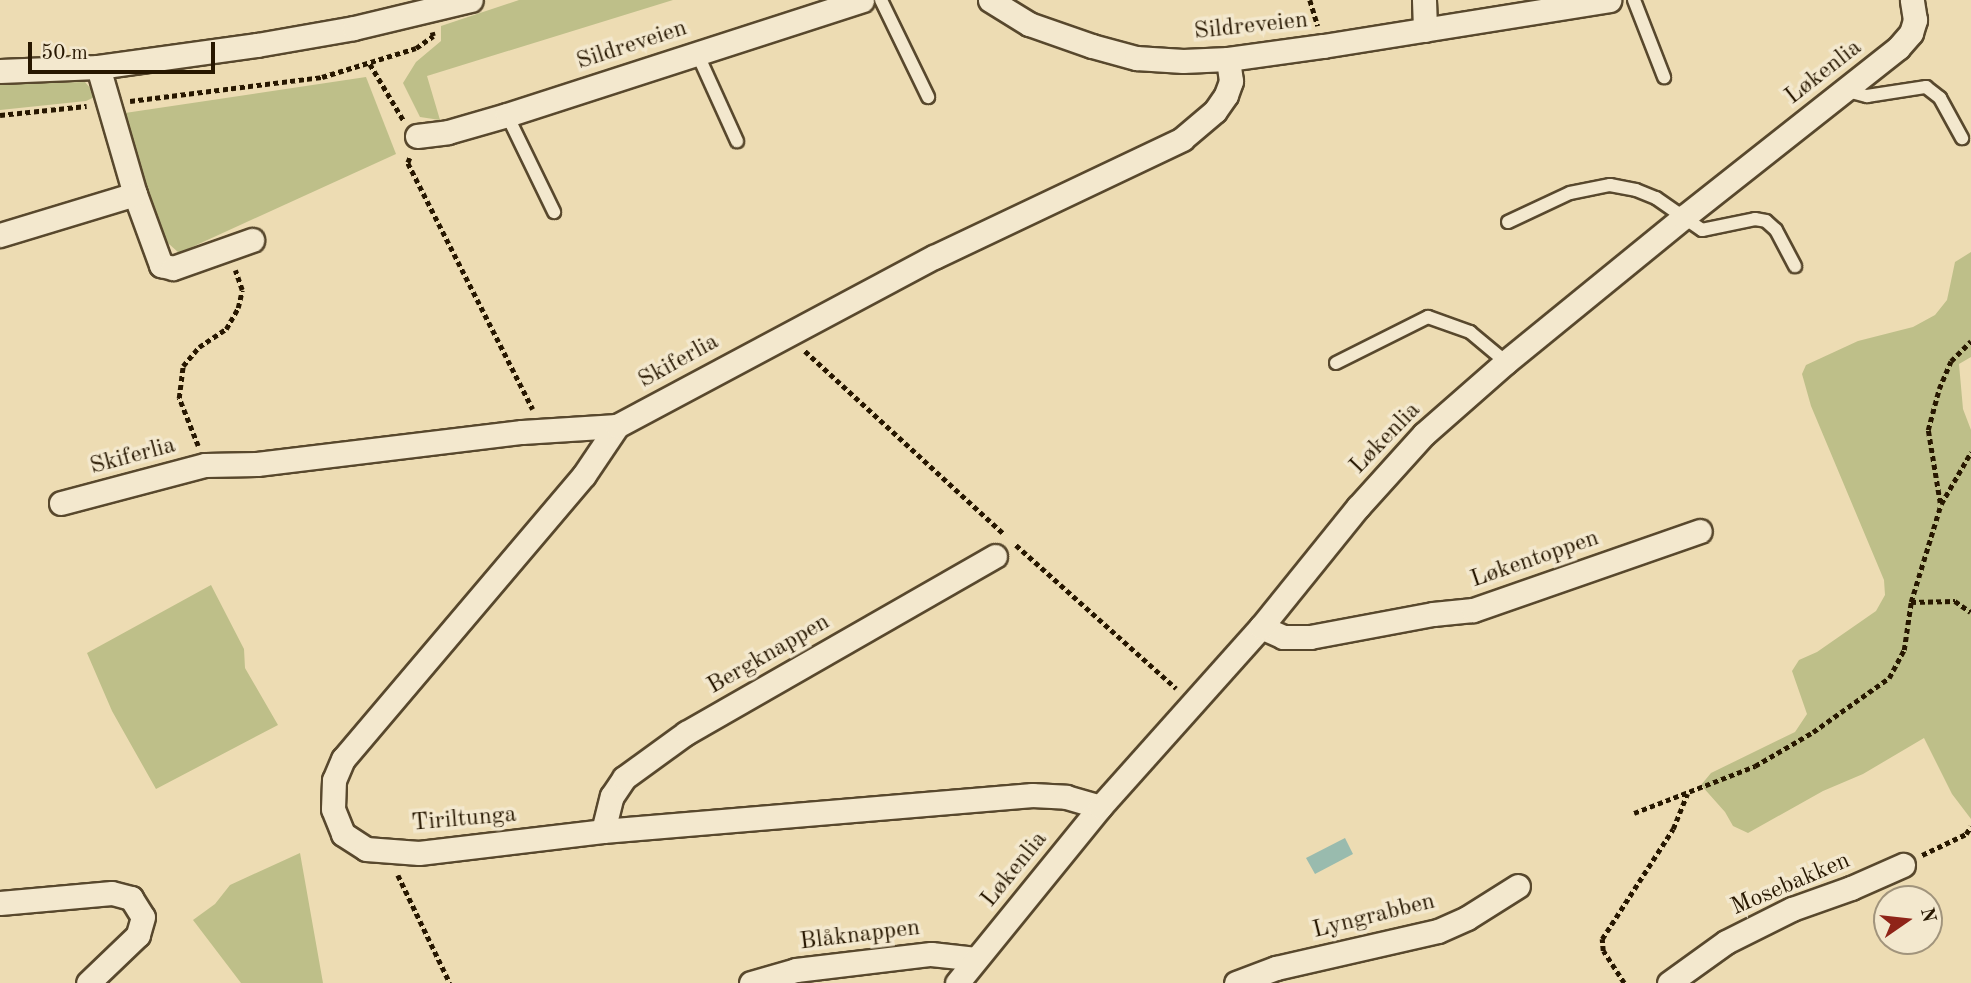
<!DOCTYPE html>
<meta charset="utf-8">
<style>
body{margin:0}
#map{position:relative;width:1971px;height:983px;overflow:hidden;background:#eddcb3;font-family:"Old Standard TT",serif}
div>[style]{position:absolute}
.green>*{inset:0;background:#bebf89}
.water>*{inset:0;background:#99bbae}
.path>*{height:4.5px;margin-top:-2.25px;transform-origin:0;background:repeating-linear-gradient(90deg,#271700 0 5px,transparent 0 8.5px)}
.roads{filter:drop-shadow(2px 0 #58482d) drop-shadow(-2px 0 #58482d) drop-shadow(0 2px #58482d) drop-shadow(0 -2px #58482d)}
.service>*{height:12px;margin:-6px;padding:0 6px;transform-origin:6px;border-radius:6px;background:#f3e8ce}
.minor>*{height:23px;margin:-11.5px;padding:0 11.5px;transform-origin:11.5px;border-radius:11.5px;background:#f3e8ce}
span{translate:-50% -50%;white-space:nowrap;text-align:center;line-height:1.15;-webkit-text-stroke:7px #f3e8ce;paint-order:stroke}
.street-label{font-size:24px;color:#271700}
.north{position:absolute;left:1873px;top:885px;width:70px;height:70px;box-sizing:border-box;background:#f3e8ce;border:2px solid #a1947c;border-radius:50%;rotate:76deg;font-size:19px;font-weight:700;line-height:28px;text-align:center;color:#271700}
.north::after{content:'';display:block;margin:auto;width:24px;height:32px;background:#8f2418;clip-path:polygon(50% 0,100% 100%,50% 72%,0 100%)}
.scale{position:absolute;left:28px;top:42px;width:187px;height:32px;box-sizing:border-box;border:4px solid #271700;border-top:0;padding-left:9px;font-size:21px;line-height:24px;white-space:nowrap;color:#271700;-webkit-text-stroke:5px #f3e8ce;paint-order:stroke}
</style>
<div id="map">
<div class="green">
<i style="clip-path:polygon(519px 0,673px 0,427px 76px,440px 120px,420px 117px,403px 83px,416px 62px,441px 41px,441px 26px)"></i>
<i style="clip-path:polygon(366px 77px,396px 154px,179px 253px,159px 235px,125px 113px)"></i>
<i style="clip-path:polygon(85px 82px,97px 96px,86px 101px,0 110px,0 84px)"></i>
<i style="clip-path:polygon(1971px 252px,1971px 357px,1959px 364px,1963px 409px,1971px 430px,1971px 819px,1952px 794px,1924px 738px,1863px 774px,1823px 791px,1748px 833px,1733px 826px,1725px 812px,1701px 785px,1711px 773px,1795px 732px,1807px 714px,1792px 671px,1799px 660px,1817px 652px,1876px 611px,1885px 595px,1884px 580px,1811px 406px,1802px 374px,1806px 365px,1858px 341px,1913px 327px,1935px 315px,1947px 300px,1955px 262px)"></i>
<i style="clip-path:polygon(211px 585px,244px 649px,245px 668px,278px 725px,156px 789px,112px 711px,87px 653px)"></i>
<i style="clip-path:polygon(300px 853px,323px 983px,241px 983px,193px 920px,215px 904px,230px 885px)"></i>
</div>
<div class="water">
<i style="clip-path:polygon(1345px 838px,1353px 854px,1315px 874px,1306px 858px)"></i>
</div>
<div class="path">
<i style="left:1310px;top:0;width:27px;rotate:73deg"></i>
<i style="left:370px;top:64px;width:66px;rotate:59.2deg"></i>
<i style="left:130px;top:101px;width:193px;rotate:-7.1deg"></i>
<i style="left:322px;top:77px;width:98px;rotate:-17.1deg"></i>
<i style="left:416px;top:48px;width:21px;rotate:-35deg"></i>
<i style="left:433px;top:36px;width:4px;rotate:-104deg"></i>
<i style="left:0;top:115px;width:87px;rotate:-5.9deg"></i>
<i style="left:410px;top:158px;width:5px;rotate:112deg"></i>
<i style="left:408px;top:163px;width:276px;rotate:63.1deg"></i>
<i style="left:805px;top:351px;width:270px;rotate:42.6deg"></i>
<i style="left:198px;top:446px;width:52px;rotate:-111.6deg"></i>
<i style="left:179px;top:398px;width:32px;rotate:-83deg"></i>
<i style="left:183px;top:366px;width:25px;rotate:-50deg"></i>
<i style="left:199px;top:347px;width:32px;rotate:-34deg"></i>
<i style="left:226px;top:329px;width:24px;rotate:-60deg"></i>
<i style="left:238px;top:308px;width:18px;rotate:-77deg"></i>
<i style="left:242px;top:290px;width:21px;rotate:-109deg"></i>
<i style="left:1940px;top:503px;width:74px;rotate:-99.3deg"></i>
<i style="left:1928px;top:430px;width:42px;rotate:-75deg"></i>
<i style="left:1939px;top:389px;width:30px;rotate:-67deg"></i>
<i style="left:1951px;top:361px;width:28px;rotate:-45deg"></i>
<i style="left:1016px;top:545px;width:215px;rotate:41.8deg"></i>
<i style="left:1911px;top:602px;width:44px;rotate:-1.3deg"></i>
<i style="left:1955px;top:601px;width:19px;rotate:35deg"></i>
<i style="left:1634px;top:813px;width:130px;rotate:-21.2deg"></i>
<i style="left:1755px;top:766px;width:67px;rotate:-30.4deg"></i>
<i style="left:1813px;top:732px;width:93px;rotate:-35.4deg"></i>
<i style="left:1889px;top:678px;width:32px;rotate:-62deg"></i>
<i style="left:1904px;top:650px;width:49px;rotate:-81.7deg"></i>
<i style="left:1911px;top:602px;width:102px;rotate:-73deg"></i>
<i style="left:1941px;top:504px;width:60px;rotate:-60deg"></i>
<i style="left:1922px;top:855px;width:49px;rotate:-25.5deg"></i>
<i style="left:1966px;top:834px;width:9px;rotate:-58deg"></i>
<i style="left:398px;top:875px;width:120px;rotate:64.3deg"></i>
<i style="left:1624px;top:983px;width:38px;rotate:-123deg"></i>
<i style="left:1603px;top:951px;width:12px;rotate:-95deg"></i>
<i style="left:1602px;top:939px;width:131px;rotate:-57.2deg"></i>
<i style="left:1673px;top:829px;width:38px;rotate:-68deg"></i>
</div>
<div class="roads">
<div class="service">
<i style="left:881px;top:0;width:108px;rotate:64.1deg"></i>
<i style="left:1634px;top:0;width:83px;rotate:68.7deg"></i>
<i style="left:697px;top:53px;width:97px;rotate:65.6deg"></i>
<i style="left:1844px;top:90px;width:24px;rotate:15deg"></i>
<i style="left:1867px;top:96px;width:60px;rotate:-8.7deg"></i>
<i style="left:1926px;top:87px;width:18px;rotate:38deg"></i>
<i style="left:1940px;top:98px;width:46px;rotate:61.2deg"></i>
<i style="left:507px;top:115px;width:108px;rotate:64.1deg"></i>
<i style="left:1508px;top:222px;width:68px;rotate:-25.1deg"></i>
<i style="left:1570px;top:193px;width:41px;rotate:-11.3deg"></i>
<i style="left:1610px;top:185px;width:26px;rotate:11deg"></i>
<i style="left:1636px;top:190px;width:22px;rotate:22deg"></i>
<i style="left:1656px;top:198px;width:56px;rotate:34.8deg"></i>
<i style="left:1702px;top:230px;width:54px;rotate:-11.7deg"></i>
<i style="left:1755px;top:219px;width:11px;rotate:10deg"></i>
<i style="left:1766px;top:221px;width:13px;rotate:42deg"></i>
<i style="left:1776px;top:230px;width:41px;rotate:62.2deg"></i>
<i style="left:1336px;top:363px;width:103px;rotate:-26.6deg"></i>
<i style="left:1428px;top:317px;width:45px;rotate:19.7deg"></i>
<i style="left:1470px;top:332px;width:47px;rotate:39.8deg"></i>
</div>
<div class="minor">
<i style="left:990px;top:0;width:46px;rotate:31.6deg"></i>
<i style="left:1029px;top:24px;width:67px;rotate:19.2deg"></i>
<i style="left:1092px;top:46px;width:46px;rotate:15.3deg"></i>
<i style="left:1136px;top:58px;width:47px;rotate:3.7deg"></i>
<i style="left:1183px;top:61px;width:45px;rotate:-2.5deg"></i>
<i style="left:1228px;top:59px;width:96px;rotate:-7.8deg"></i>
<i style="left:1323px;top:46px;width:290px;rotate:-9.1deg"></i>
<i style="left:1424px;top:0;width:30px;rotate:88deg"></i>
<i style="left:98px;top:67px;width:132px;rotate:73.8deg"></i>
<i style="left:135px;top:194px;width:76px;rotate:69.9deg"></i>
<i style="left:161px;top:265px;width:12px;rotate:14deg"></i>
<i style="left:173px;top:268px;width:84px;rotate:-19.5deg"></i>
<i style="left:0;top:71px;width:98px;rotate:-2.3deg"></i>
<i style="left:98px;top:67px;width:161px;rotate:-7.9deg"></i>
<i style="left:257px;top:45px;width:98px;rotate:-9.9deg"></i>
<i style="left:354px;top:28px;width:120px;rotate:-13.5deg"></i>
<i style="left:417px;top:136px;width:31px;rotate:-7deg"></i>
<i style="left:448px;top:132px;width:61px;rotate:-16.1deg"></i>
<i style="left:507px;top:115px;width:373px;rotate:-17.9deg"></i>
<i style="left:0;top:235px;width:141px;rotate:-16.9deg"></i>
<i style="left:617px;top:426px;width:59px;rotate:124deg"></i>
<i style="left:584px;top:475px;width:372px;rotate:130.3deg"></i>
<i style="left:343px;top:759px;width:23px;rotate:113deg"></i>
<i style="left:334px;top:780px;width:29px;rotate:92deg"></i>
<i style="left:333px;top:809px;width:27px;rotate:68deg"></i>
<i style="left:343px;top:834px;width:27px;rotate:33deg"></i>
<i style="left:366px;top:849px;width:53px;rotate:4.3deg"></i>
<i style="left:419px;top:853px;width:185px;rotate:-6.8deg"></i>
<i style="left:603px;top:831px;width:431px;rotate:-4.8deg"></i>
<i style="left:1032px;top:795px;width:34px;rotate:3deg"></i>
<i style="left:1066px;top:797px;width:35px;rotate:16deg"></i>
<i style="left:61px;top:503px;width:149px;rotate:-14.8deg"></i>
<i style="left:205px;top:465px;width:52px;rotate:-1.1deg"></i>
<i style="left:257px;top:464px;width:267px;rotate:-6.9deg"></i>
<i style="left:522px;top:432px;width:95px;rotate:-3.6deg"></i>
<i style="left:617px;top:426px;width:359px;rotate:-28.1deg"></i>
<i style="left:934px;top:257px;width:275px;rotate:-25.4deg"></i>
<i style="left:1182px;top:139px;width:43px;rotate:-40.3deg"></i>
<i style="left:1215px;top:111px;width:19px;rotate:-55deg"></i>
<i style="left:1226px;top:95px;width:15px;rotate:-70deg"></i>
<i style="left:1231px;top:81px;width:22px;rotate:-98deg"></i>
<i style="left:1261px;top:627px;width:24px;rotate:24deg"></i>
<i style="left:1283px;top:637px;width:27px"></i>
<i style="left:1310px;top:637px;width:125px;rotate:-10.6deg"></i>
<i style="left:1433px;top:614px;width:40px;rotate:-5.7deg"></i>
<i style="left:1473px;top:610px;width:240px;rotate:-19.2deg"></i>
<i style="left:603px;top:831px;width:36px;rotate:-76deg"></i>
<i style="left:612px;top:796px;width:22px;rotate:-56deg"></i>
<i style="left:624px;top:778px;width:77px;rotate:-36deg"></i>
<i style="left:686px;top:733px;width:356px;rotate:-29.8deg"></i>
<i style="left:0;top:903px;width:112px;rotate:-5.1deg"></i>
<i style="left:112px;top:893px;width:20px;rotate:15deg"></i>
<i style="left:131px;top:898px;width:22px;rotate:58deg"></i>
<i style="left:143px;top:917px;width:19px;rotate:106deg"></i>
<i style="left:138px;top:935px;width:69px;rotate:136.2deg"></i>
<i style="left:751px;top:983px;width:47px;rotate:-16.1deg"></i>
<i style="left:796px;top:970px;width:136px;rotate:-6.8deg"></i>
<i style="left:931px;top:954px;width:45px;rotate:6.3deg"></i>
<i style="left:957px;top:983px;width:227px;rotate:-50.9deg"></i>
<i style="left:1100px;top:807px;width:241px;rotate:-48.2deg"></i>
<i style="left:1261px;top:627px;width:154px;rotate:-51.1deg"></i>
<i style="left:1358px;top:507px;width:98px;rotate:-47.9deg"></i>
<i style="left:1424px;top:434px;width:109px;rotate:-41.3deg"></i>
<i style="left:1506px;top:362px;width:230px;rotate:-39.2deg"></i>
<i style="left:1684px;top:217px;width:273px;rotate:-38.3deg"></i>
<i style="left:1898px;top:48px;width:20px;rotate:-49deg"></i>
<i style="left:1911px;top:33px;width:14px;rotate:-73deg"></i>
<i style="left:1915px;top:20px;width:20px;rotate:-99deg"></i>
<i style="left:1236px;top:983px;width:43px;rotate:-20.6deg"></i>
<i style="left:1276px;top:968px;width:166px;rotate:-12.9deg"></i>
<i style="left:1438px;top:931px;width:32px;rotate:-24deg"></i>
<i style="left:1467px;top:918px;width:60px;rotate:-32.1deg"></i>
<i style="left:1669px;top:983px;width:70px;rotate:-35.7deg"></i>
<i style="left:1726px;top:942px;width:74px;rotate:-26.6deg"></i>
<i style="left:1792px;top:909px;width:63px;rotate:-19.6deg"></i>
<i style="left:1851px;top:888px;width:57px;rotate:-23.9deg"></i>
</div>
</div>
<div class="street-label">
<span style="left:1251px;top:27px;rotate:-6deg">Sildreveien</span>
<span style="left:632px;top:46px;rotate:-18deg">Sildreveien</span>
<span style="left:1824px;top:73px;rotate:-38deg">Løkenlia</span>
<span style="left:679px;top:362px;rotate:-29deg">Skiferlia</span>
<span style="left:1386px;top:439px;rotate:-46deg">Løkenlia</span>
<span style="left:133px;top:457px;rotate:-15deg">Skiferlia</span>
<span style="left:1535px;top:560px;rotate:-19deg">Løkentoppen</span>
<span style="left:769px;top:655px;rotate:-30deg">Bergknappen</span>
<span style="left:464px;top:820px;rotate:-5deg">Tiriltunga</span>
<span style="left:1015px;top:870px;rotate:-51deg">Løkenlia</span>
<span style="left:1791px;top:885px;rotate:-23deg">Mosebakken</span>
<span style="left:1374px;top:917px;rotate:-14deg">Lyngrabben</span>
<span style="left:860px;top:936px;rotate:-7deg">Blåknappen</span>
</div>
<div class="north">N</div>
<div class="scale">50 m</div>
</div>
